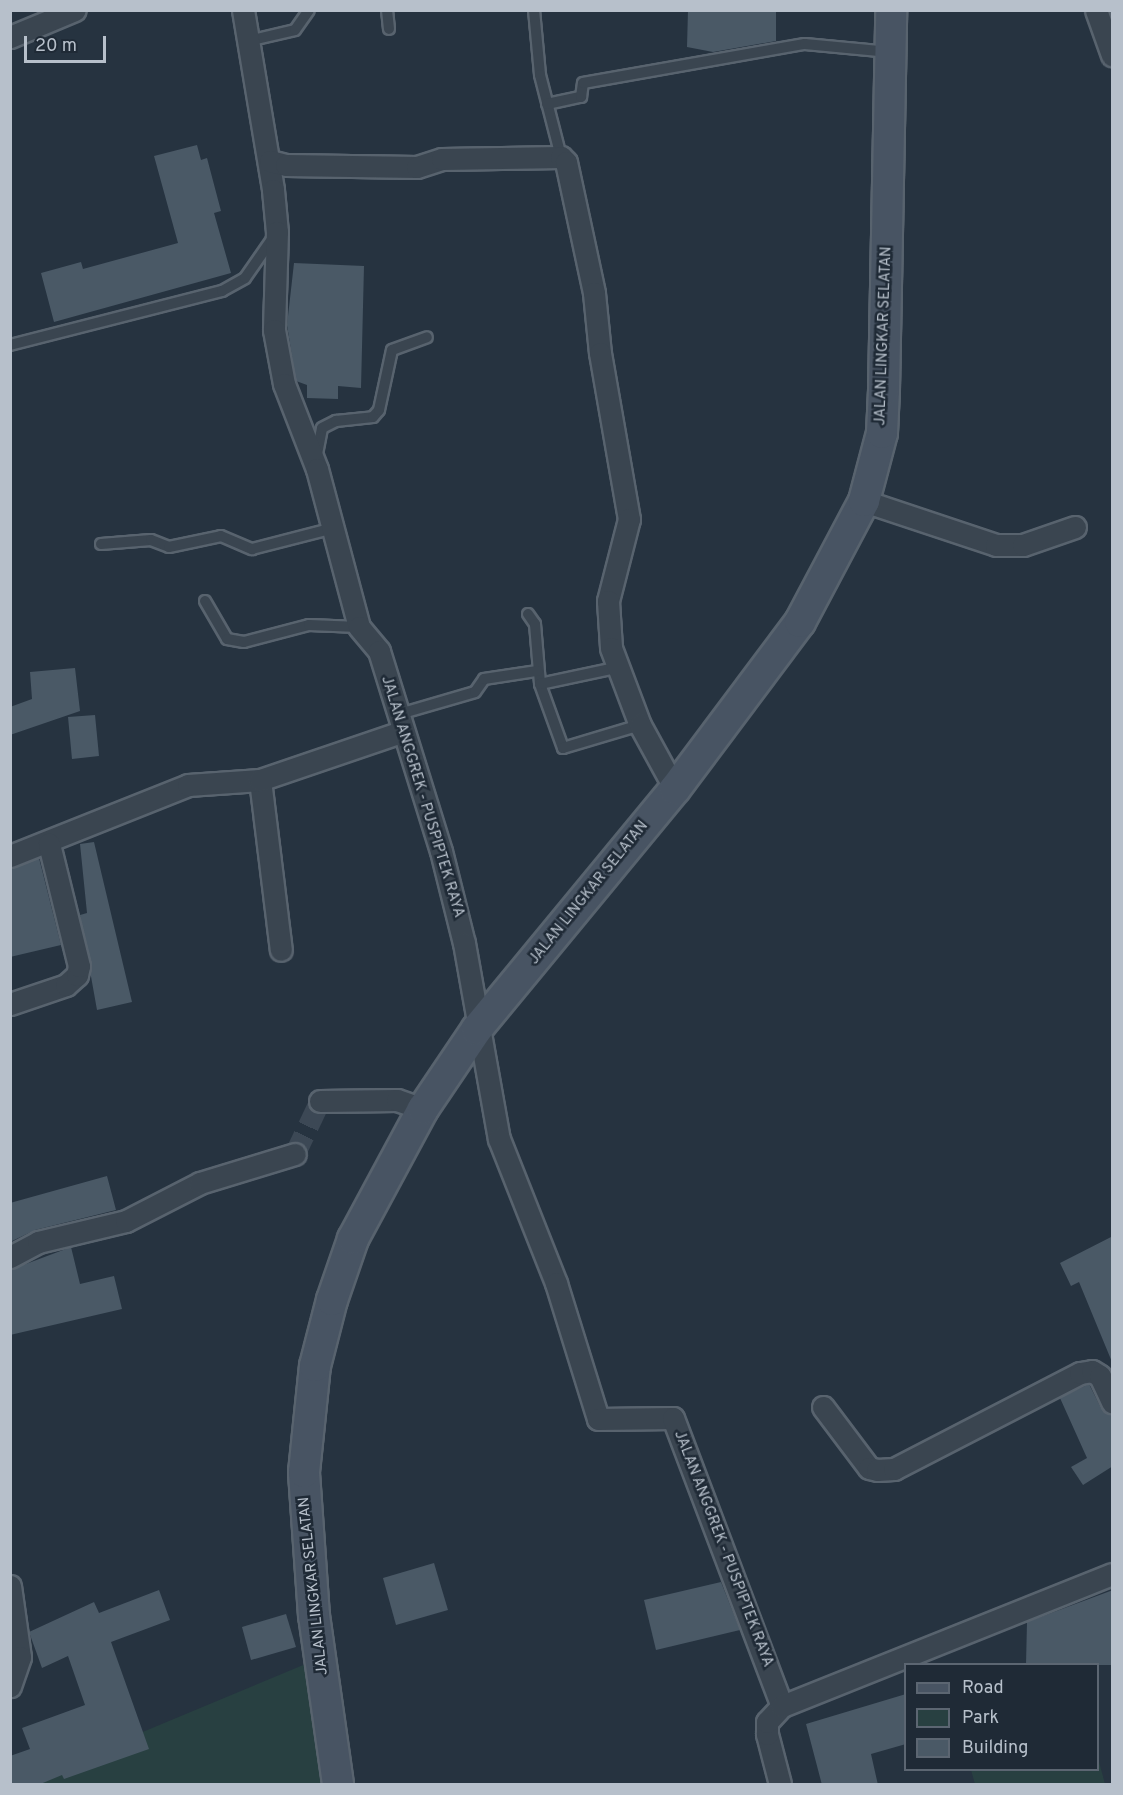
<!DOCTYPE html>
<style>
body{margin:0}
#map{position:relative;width:1123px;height:1795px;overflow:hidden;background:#263340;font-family:Overpass,sans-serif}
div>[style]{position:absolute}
.green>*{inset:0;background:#284041}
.building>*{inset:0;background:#4a5966}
.street-tunnel>*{height:21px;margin-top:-10.5px;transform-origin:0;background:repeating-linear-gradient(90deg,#3c4855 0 21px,transparent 0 31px)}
.roads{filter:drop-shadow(2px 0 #58636e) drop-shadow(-2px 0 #58636e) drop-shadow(0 2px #58636e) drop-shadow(0 -2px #58636e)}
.lane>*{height:10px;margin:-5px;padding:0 5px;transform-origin:5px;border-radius:5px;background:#3a4550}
.street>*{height:21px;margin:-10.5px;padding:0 10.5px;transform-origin:10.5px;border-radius:10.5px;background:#3a4550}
.secondary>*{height:30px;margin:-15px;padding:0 15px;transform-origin:15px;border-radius:15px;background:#485463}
span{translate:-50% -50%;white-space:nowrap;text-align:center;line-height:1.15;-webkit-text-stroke:5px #1f2a36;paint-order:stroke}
.street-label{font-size:15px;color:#b7c0cb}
.frame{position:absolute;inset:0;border:12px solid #b7c0cb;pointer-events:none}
.legend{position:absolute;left:904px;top:1663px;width:195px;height:108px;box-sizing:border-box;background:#1f2a36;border:2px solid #5c6672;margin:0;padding:8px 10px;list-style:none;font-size:18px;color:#b7c0cb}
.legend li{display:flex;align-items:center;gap:12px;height:30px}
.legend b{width:30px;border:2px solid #5c6672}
.scale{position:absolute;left:24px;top:36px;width:82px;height:27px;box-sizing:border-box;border:3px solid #b7c0cb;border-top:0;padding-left:8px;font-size:18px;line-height:21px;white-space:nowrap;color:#b7c0cb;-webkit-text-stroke:4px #1f2a36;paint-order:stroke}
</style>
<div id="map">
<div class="green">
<i style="clip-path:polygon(308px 1663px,329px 1784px,18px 1784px)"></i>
<i style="clip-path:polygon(1098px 1758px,1105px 1784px,975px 1784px,971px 1770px,1098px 1770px)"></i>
</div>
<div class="building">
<i style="clip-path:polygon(688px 10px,776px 10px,776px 41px,713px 52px,687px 47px)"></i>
<i style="clip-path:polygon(197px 145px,201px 160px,207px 158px,221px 211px,214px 213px,231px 273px,54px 322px,41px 273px,81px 262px,83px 269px,178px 243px,154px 156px)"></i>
<i style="clip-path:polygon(294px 263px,364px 266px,361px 388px,338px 386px,338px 399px,307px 398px,307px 385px,296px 381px,287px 325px)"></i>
<i style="clip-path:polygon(75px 668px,80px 711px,10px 735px,10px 707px,32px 699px,30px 672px)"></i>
<i style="clip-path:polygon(95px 715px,99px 756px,72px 759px,68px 717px)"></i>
<i style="clip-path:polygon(94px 842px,132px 1002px,97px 1010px,80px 915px,87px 913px,80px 844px)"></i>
<i style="clip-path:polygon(39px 858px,61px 945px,10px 957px,10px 868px)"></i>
<i style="clip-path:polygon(107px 1176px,116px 1210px,35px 1230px,10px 1242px,10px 1203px)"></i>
<i style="clip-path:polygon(1113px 1236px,1113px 1362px,1112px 1362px,1079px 1282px,1071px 1286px,1060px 1263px)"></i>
<i style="clip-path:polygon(71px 1247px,80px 1284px,114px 1276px,122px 1309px,10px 1335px,10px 1270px)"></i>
<i style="clip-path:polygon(1089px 1384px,1101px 1408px,1113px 1414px,1113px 1466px,1083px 1485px,1071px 1467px,1087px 1458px,1060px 1398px)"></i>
<i style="clip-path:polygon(434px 1563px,448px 1610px,396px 1625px,383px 1578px)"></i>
<i style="clip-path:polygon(721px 1582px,740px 1630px,656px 1650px,644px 1600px)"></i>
<i style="clip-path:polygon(159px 1590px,170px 1620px,111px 1642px,149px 1749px,64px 1779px,62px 1775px,38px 1785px,10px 1785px,10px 1756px,30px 1749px,22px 1728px,85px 1705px,68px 1656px,42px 1668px,29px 1632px,94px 1602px,99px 1613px)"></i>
<i style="clip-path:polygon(1113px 1590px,1113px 1665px,1026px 1665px,1027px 1622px)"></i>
<i style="clip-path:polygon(286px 1614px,296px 1647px,251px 1660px,242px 1627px)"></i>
<i style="clip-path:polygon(906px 1694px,906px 1744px,871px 1754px,878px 1785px,822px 1785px,806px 1724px)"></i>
</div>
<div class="street-tunnel">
<i style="left:295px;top:1154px;width:59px;rotate:-64.7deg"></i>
</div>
<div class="roads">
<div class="lane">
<i style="left:387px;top:10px;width:19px;rotate:84deg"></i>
<i style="left:534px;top:10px;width:65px;rotate:84.7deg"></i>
<i style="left:540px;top:75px;width:85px;rotate:75.6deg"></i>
<i style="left:248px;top:41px;width:48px;rotate:-13.2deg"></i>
<i style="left:295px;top:30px;width:24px;rotate:-55deg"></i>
<i style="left:547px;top:104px;width:35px;rotate:-12deg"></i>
<i style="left:581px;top:97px;width:14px;rotate:-82deg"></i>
<i style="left:583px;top:83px;width:225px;rotate:-10deg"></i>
<i style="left:805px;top:44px;width:85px;rotate:5.4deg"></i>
<i style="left:10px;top:345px;width:219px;rotate:-14.3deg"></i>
<i style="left:222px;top:291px;width:26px;rotate:-29deg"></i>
<i style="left:245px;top:278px;width:52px;rotate:-55.1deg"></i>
<i style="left:317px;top:454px;width:26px;rotate:-79deg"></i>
<i style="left:322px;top:428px;width:16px;rotate:-27deg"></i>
<i style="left:336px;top:421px;width:37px;rotate:-6deg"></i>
<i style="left:373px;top:417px;width:9px;rotate:-49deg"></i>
<i style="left:379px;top:410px;width:61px;rotate:-77.8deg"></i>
<i style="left:392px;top:350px;width:37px;rotate:-20deg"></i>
<i style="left:101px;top:544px;width:50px;rotate:-4.6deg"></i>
<i style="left:151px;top:540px;width:19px;rotate:21deg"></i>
<i style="left:169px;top:547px;width:53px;rotate:-11.9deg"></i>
<i style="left:221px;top:536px;width:34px;rotate:23deg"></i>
<i style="left:252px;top:549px;width:85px;rotate:-14.4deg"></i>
<i style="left:205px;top:601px;width:44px;rotate:59.9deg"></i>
<i style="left:227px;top:639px;width:17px;rotate:10deg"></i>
<i style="left:244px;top:642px;width:67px;rotate:-14.7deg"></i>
<i style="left:309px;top:625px;width:50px;rotate:2.3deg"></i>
<i style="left:528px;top:614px;width:12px;rotate:55deg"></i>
<i style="left:535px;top:624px;width:60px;rotate:85.2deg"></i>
<i style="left:540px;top:684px;width:68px;rotate:70.2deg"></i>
<i style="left:563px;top:748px;width:80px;rotate:-16.6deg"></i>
<i style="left:540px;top:684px;width:77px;rotate:-12deg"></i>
<i style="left:396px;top:715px;width:82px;rotate:-16.2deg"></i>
<i style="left:475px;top:692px;width:16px;rotate:-55deg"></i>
<i style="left:484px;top:679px;width:54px;rotate:-8.6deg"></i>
</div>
<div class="street">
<i style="left:243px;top:10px;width:182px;rotate:80.5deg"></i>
<i style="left:273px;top:190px;width:42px;rotate:84.6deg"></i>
<i style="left:277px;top:232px;width:98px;rotate:91.8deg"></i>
<i style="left:274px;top:330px;width:55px;rotate:79.5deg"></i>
<i style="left:284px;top:384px;width:91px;rotate:68.8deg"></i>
<i style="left:317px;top:469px;width:163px;rotate:75.1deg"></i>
<i style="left:359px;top:627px;width:31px;rotate:50deg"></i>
<i style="left:379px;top:651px;width:209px;rotate:72.8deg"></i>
<i style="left:441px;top:851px;width:95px;rotate:76deg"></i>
<i style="left:464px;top:943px;width:199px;rotate:79.9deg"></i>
<i style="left:499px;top:1139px;width:155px;rotate:68.4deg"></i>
<i style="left:556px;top:1283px;width:142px;rotate:72.8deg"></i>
<i style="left:598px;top:1419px;width:75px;rotate:-0.8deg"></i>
<i style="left:673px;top:1418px;width:308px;rotate:69.3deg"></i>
<i style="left:1096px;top:10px;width:48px;rotate:70.4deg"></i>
<i style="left:10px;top:37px;width:70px;rotate:-22.6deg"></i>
<i style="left:270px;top:161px;width:16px;rotate:14deg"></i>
<i style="left:286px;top:165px;width:131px;rotate:0.9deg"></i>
<i style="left:417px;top:167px;width:26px;rotate:-18deg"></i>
<i style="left:442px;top:159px;width:119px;rotate:-1deg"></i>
<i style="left:561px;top:157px;width:7px;rotate:45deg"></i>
<i style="left:566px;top:162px;width:134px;rotate:77.9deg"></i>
<i style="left:594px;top:293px;width:60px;rotate:84.3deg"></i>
<i style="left:600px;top:353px;width:169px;rotate:80.1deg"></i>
<i style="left:629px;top:519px;width:85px;rotate:104.4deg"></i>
<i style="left:608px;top:601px;width:47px;rotate:86.3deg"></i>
<i style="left:611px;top:648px;width:82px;rotate:69.4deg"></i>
<i style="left:640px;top:725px;width:73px;rotate:61.3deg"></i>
<i style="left:864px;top:501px;width:139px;rotate:18.4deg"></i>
<i style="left:996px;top:545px;width:27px"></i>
<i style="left:1023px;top:545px;width:55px;rotate:-19.1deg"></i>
<i style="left:260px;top:780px;width:171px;rotate:83deg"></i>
<i style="left:10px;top:856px;width:192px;rotate:-21.7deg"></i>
<i style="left:188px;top:785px;width:72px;rotate:-4deg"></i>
<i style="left:260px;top:780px;width:149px;rotate:-18.8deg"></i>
<i style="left:10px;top:1004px;width:59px;rotate:-18.7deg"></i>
<i style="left:66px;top:985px;width:15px;rotate:-42deg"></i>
<i style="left:77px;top:975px;width:9px;rotate:-77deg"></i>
<i style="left:79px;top:966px;width:126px;rotate:-103.8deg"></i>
<i style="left:320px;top:1101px;width:77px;rotate:-0.7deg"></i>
<i style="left:397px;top:1100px;width:28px;rotate:19deg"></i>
<i style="left:10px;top:1257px;width:32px;rotate:-28deg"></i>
<i style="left:38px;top:1242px;width:90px;rotate:-13.4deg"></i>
<i style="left:126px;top:1221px;width:83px;rotate:-27.2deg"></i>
<i style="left:200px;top:1183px;width:99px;rotate:-17deg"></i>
<i style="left:823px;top:1407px;width:76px;rotate:53deg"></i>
<i style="left:869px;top:1468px;width:8px;rotate:14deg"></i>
<i style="left:877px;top:1470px;width:17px;rotate:-3deg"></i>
<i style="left:894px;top:1469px;width:209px;rotate:-27.3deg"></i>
<i style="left:1080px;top:1373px;width:12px;rotate:-9deg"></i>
<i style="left:1092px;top:1371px;width:9px;rotate:32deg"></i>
<i style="left:1100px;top:1376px;width:29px;rotate:65deg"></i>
<i style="left:10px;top:1586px;width:72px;rotate:82deg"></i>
<i style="left:20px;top:1657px;width:31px;rotate:109deg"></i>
<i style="left:780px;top:1784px;width:52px;rotate:-104.6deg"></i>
<i style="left:767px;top:1734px;width:12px;rotate:-90deg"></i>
<i style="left:767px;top:1722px;width:22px;rotate:-47deg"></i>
<i style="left:782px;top:1706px;width:355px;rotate:-21.8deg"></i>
</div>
<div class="secondary">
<i style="left:338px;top:1784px;width:170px;rotate:-98.1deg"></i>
<i style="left:314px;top:1616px;width:144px;rotate:-94deg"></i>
<i style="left:304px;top:1472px;width:107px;rotate:-84.1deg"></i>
<i style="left:315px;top:1366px;width:68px;rotate:-75.6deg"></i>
<i style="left:332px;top:1300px;width:65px;rotate:-71deg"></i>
<i style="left:353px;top:1239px;width:148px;rotate:-61.7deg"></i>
<i style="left:423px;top:1109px;width:97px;rotate:-56deg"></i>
<i style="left:477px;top:1029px;width:311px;rotate:-50.5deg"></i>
<i style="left:675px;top:789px;width:209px;rotate:-53.2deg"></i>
<i style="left:800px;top:622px;width:137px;rotate:-62.1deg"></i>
<i style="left:864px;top:501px;width:70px;rotate:-75.2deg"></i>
<i style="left:882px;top:433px;width:43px;rotate:-87.3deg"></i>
<i style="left:884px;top:390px;width:380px;rotate:-88.9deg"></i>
</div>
</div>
<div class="street-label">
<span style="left:884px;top:336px;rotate:-88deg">JALAN LINGKAR SELATAN</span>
<span style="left:422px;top:797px;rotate:73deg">JALAN ANGGREK - PUSPIPTEK RAYA</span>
<span style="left:589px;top:893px;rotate:-51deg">JALAN LINGKAR SELATAN</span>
<span style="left:723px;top:1549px;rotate:69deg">JALAN ANGGREK - PUSPIPTEK RAYA</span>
<span style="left:314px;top:1586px;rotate:-96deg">JALAN LINGKAR SELATAN</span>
</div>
<div class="frame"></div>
<ul class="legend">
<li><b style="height:8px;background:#485463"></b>Road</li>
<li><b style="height:16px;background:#284041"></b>Park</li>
<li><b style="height:16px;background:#4a5966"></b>Building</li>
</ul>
<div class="scale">20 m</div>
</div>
